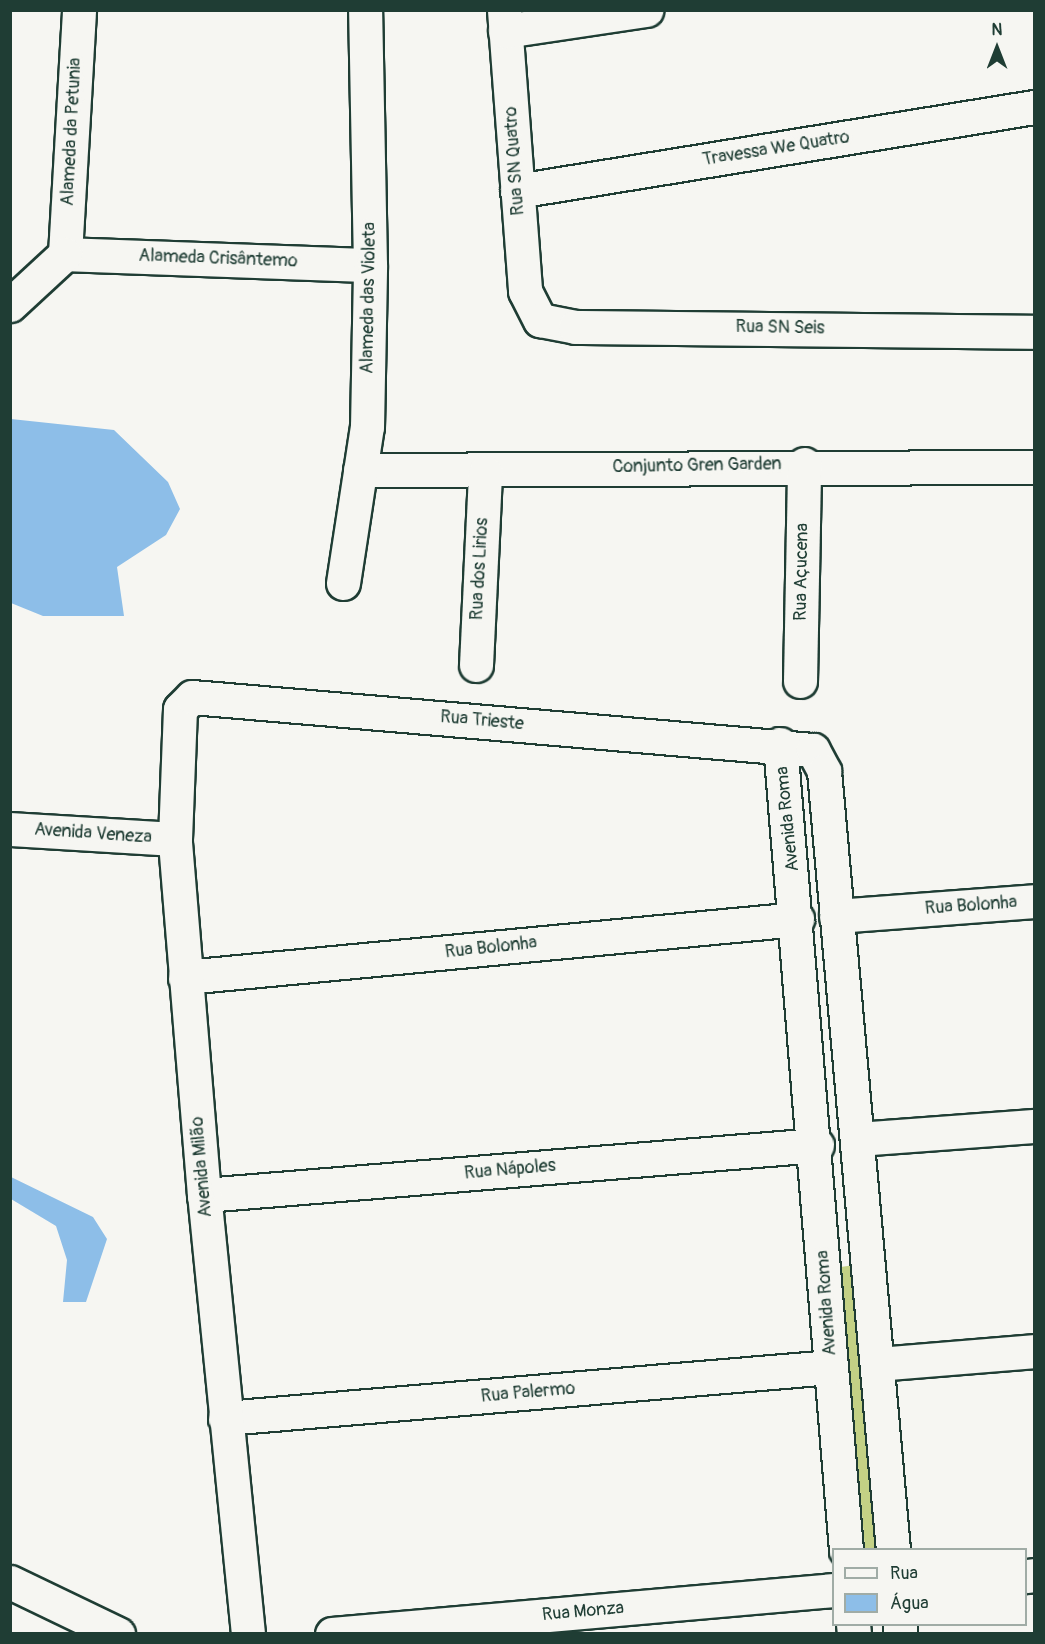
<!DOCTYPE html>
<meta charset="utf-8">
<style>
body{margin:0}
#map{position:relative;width:1045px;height:1644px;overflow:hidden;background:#f6f6f2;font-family:Pangolin,sans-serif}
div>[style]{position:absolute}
.green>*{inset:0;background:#c3d185}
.water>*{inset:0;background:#8dbee8}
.roads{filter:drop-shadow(2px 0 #1f3d34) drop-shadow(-2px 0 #1f3d34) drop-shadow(0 2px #1f3d34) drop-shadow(0 -2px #1f3d34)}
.street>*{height:33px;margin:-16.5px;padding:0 16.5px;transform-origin:16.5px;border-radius:16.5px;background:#f6f6f2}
span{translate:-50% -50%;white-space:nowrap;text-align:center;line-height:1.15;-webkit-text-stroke:6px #f6f6f2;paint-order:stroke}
.street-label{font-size:18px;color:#1f3d34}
.frame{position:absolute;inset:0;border:12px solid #1f3d34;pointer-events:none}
.legend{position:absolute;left:832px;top:1548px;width:195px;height:78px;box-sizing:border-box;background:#f6f6f2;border:2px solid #a0aca6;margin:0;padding:8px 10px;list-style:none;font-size:18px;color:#1f3d34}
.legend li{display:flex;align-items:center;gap:12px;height:30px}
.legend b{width:30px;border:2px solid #a0aca6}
.north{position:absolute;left:967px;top:18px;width:60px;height:60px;-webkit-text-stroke:4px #f6f6f2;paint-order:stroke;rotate:0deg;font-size:16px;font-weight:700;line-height:24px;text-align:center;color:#1f3d34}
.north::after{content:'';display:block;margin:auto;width:21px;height:27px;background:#1f3d34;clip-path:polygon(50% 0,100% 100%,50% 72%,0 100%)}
</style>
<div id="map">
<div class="green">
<i style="clip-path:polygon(854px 1265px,880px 1549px,865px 1549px,841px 1267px)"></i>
</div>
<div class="water">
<i style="clip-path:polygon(11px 419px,114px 430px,168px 482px,180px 509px,166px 535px,117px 567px,124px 616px,43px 616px,11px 603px)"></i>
<i style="clip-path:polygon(11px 1177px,93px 1217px,107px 1239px,86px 1302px,63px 1302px,67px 1260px,56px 1226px,11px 1199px)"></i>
</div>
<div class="roads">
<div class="street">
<i style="left:504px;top:10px;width:282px;rotate:85.7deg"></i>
<i style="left:525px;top:291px;width:33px;rotate:63deg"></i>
<i style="left:540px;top:320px;width:36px;rotate:11deg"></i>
<i style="left:575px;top:327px;width:459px;rotate:0.6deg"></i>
<i style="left:505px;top:31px;width:143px;rotate:-8.5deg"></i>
<i style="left:517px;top:191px;width:524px;rotate:-9.23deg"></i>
<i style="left:65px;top:254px;width:305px;rotate:2.1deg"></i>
<i style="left:65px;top:254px;width:244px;rotate:-86.7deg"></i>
<i style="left:10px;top:305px;width:75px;rotate:-42.8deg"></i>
<i style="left:360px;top:470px;width:674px;rotate:-0.26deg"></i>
<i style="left:343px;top:583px;width:158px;rotate:-81.3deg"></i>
<i style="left:367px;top:427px;width:162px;rotate:-88.9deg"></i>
<i style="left:370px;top:265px;width:255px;rotate:-91.1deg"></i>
<i style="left:476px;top:665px;width:193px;rotate:-87.3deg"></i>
<i style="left:800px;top:681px;width:217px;rotate:-88.9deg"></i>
<i style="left:780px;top:744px;width:809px;rotate:85.32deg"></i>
<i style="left:10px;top:829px;width:165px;rotate:3.5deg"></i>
<i style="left:836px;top:916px;width:199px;rotate:-4.3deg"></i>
<i style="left:185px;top:977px;width:615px;rotate:-5.41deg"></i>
<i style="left:857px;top:1139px;width:177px;rotate:-4.2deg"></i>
<i style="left:204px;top:1195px;width:615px;rotate:-4.66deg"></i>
<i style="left:877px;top:1364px;width:158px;rotate:-4.7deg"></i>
<i style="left:225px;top:1418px;width:608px;rotate:-4.81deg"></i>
<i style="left:1026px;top:1576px;width:8px;rotate:-7deg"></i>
<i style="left:10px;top:1582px;width:120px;rotate:25.7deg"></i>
<i style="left:853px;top:1624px;width:10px;rotate:84deg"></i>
<i style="left:900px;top:1624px;width:10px;rotate:90deg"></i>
<i style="left:248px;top:1634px;width:441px;rotate:-95.7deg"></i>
<i style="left:204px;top:1195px;width:357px;rotate:-94.7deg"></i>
<i style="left:175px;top:839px;width:130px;rotate:-87.8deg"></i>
<i style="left:180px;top:709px;width:17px;rotate:-45deg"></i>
<i style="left:192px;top:697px;width:623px;rotate:4.88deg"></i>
<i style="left:813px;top:750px;width:24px;rotate:62deg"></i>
<i style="left:824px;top:771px;width:782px;rotate:84.94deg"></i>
<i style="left:332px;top:1634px;width:504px;rotate:-5.01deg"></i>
</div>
</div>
<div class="street-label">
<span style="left:72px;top:132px;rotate:-87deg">Alameda da Petunia</span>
<span style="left:776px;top:149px;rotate:-9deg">Travessa We Quatro</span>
<span style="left:515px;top:161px;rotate:-94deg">Rua SN Quatro</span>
<span style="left:218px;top:259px;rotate:2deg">Alameda Crisântemo</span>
<span style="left:369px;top:298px;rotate:-89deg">Alameda das Violeta</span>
<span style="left:780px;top:328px;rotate:1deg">Rua SN Seis</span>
<span style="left:697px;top:466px;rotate:-1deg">Conjunto Gren Garden</span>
<span style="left:480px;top:569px;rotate:-87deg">Rua dos Lirios</span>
<span style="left:802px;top:572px;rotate:-89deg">Rua Açucena</span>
<span style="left:482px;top:721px;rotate:5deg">Rua Trieste</span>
<span style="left:788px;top:819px;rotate:-96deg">Avenida Roma</span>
<span style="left:93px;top:834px;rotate:4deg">Avenida Veneza</span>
<span style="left:971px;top:906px;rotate:-4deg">Rua Bolonha</span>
<span style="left:491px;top:948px;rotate:-6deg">Rua Bolonha</span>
<span style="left:202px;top:1167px;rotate:-95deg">Avenida Milão</span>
<span style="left:510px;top:1170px;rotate:-5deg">Rua Nápoles</span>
<span style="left:827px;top:1303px;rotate:-94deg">Avenida Roma</span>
<span style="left:528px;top:1393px;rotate:-5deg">Rua Palermo</span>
<span style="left:583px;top:1612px;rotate:-5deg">Rua Monza</span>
</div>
<div class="frame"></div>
<ul class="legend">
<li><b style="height:8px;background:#f6f6f2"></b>Rua</li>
<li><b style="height:16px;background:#8dbee8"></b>Água</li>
</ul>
<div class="north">N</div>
</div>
